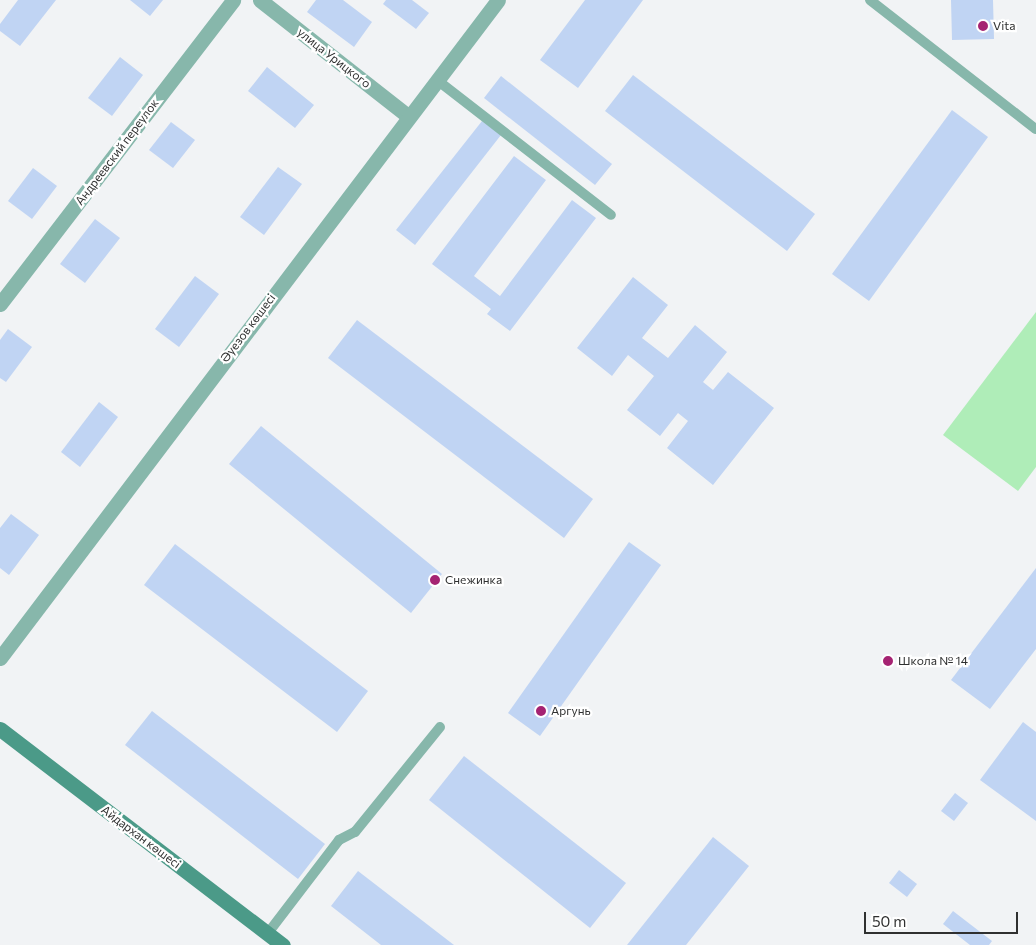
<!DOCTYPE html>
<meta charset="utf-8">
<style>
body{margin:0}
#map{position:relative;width:1036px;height:945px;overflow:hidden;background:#f1f3f5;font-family:Commissioner,sans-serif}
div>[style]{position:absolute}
.green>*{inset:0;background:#afedb8}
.building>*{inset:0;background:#c0d4f3}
.lane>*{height:10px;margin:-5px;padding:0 5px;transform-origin:5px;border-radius:5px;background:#87b7ab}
.street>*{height:15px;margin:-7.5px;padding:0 7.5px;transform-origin:7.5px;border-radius:7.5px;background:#87b7ab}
.secondary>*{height:15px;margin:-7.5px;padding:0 7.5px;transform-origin:7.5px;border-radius:7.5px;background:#4b9a88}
.dots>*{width:14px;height:14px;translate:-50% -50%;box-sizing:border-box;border:2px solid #fff;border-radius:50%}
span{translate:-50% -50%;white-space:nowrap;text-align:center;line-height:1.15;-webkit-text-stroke:4.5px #fff;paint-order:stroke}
.poi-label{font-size:12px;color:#2f3030}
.left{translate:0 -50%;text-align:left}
.street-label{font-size:12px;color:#2f3030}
.scale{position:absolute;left:864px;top:912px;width:154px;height:22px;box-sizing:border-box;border:2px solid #2f3030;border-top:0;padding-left:6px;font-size:15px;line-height:18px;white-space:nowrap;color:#2f3030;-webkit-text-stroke:4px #fff;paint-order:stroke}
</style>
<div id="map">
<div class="green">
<i style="clip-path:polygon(1036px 312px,1036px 467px,1018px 491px,943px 435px)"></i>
</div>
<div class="building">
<i style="clip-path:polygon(18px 0,56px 0,20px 46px,0 31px,0 24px)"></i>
<i style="clip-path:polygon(130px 0,163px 0,150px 16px)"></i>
<i style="clip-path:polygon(316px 0,343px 0,372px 22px,354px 47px,307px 12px)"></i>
<i style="clip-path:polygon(386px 0,412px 0,429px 13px,416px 29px,383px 4px)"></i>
<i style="clip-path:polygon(585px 0,643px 0,578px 88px,540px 60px)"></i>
<i style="clip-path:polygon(951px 0,993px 0,994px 39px,952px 40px)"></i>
<i style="clip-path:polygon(120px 57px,143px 75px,112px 116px,88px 98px)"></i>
<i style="clip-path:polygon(267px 67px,314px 105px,295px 128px,248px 91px)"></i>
<i style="clip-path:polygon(633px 75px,815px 214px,787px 251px,605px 111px)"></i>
<i style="clip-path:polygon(501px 76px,612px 164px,595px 185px,484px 98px)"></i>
<i style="clip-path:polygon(952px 110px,988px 137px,869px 301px,832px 274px)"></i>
<i style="clip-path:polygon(482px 121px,501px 135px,415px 245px,396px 230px)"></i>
<i style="clip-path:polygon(171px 122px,195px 140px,173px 168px,149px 150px)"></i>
<i style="clip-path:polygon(514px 156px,546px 180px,474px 276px,500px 296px,572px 200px,596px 218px,510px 331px,487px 314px,491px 309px,432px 264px)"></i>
<i style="clip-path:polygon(278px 167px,302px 184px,264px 235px,240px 217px)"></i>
<i style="clip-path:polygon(33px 168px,57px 186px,32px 219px,8px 201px)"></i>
<i style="clip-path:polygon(95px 219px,120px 238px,85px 283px,60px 264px)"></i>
<i style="clip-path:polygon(195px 276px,219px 294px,179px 347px,155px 329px)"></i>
<i style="clip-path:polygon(633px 277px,668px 305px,642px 338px,668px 358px,695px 325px,727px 352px,703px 382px,713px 390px,728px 372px,774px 408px,713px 485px,667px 448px,688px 421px,678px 413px,660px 436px,627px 410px,654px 376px,628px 355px,612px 376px,577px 348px)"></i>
<i style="clip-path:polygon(357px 320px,593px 499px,564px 538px,328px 358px)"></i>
<i style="clip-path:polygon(8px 329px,32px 347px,6px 382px,0 378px,0 340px)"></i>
<i style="clip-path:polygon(99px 402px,118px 417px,80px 467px,61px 452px)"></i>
<i style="clip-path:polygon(261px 426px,442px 574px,411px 613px,229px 464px)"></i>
<i style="clip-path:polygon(11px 514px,39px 535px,9px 575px,0 568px,0 528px)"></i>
<i style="clip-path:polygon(629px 542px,661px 565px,540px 736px,508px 713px)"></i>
<i style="clip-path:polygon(175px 544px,368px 691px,337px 732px,144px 585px)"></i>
<i style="clip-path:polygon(1036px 568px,1036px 649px,990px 709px,951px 680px)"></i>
<i style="clip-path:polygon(152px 711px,325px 844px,298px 879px,125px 745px)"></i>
<i style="clip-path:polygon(1023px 722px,1036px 732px,1036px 821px,980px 780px)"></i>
<i style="clip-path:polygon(464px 756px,626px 883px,590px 928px,429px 800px)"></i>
<i style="clip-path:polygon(955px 793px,968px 803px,954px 821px,941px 811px)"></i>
<i style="clip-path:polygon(713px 837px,749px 866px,686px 945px,627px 945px)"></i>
<i style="clip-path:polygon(899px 870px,917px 884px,907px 897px,889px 883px)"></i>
<i style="clip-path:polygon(358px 871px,454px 945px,381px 945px,331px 906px)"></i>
<i style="clip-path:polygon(953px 911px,992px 941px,989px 945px,970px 945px,943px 924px)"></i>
</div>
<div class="lane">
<i style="left:870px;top:0;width:210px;rotate:37.9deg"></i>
<i style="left:437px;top:80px;width:220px;rotate:37.8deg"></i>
<i style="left:268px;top:933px;width:117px;rotate:-52.6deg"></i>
<i style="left:339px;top:840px;width:18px;rotate:-27deg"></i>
<i style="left:355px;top:832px;width:135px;rotate:-51deg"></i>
</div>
<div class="street">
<i style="left:260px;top:0;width:189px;rotate:38.1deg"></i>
<i style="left:0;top:304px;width:383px;rotate:-52.5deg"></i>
<i style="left:0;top:658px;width:825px;rotate:-52.88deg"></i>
</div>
<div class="secondary">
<i style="left:0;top:729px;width:356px;rotate:37.4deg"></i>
</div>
<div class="dots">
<i style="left:983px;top:26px;background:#a52372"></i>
<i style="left:435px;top:580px;background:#a52372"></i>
<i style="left:888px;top:661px;background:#a52372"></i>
<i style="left:541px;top:711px;background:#a52372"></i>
</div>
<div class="poi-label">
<span class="left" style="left:993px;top:26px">Vita</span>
<span class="left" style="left:445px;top:580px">Снежинка</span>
<span class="left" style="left:898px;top:661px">Школа № 14</span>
<span class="left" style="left:551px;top:711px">Аргунь</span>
</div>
<div class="street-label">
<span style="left:334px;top:58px;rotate:38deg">улица Урицкого</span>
<span style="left:117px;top:152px;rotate:-53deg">Андреевский переулок</span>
<span style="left:248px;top:328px;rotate:-53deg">Әуезов көшесі</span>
<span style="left:141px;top:837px;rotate:37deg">Айдархан көшесі</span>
</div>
<div class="scale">50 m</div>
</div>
